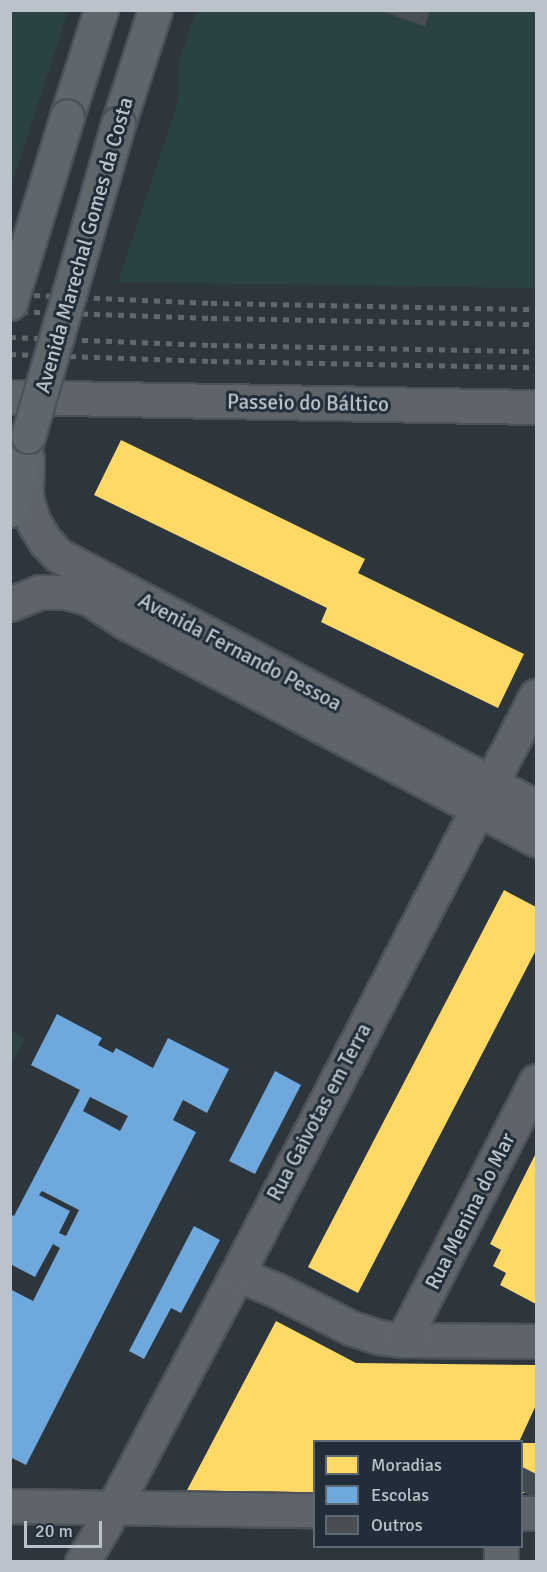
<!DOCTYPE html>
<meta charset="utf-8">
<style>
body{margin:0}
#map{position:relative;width:547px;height:1572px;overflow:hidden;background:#2e363d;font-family:Signika,sans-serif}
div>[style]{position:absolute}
.green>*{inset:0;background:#2b4243}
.homes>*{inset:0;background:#ffd966}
.schools>*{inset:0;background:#6fa8dc}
.building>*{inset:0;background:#484e54}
.minor-tunnel>*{height:33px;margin-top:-16.5px;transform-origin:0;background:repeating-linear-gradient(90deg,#434b52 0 33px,transparent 0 49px)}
.roads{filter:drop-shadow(2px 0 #4d5257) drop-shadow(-2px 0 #4d5257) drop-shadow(0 2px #4d5257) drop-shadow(0 -2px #4d5257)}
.minor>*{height:33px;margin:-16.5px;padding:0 16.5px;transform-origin:16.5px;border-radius:16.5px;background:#5e646a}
.major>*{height:33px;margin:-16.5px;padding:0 16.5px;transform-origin:16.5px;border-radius:16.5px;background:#60676c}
.rail>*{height:4.5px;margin-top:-2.25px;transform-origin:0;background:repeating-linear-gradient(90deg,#63686e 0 6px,transparent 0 12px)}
.bridges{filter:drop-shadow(2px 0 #4c5359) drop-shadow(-2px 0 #4c5359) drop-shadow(0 2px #4c5359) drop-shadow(0 -2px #4c5359)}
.major-bridge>*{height:33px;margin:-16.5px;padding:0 16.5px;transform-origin:16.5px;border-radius:16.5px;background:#60676c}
span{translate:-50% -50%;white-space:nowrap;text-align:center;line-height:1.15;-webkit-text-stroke:6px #212d38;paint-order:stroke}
.street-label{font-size:21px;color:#bac3cc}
.frame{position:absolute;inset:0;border:12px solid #bac3cc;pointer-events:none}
.legend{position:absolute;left:313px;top:1440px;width:210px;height:108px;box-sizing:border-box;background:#212d38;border:2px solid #5e6973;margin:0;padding:8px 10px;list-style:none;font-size:18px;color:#bac3cc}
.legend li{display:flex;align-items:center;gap:12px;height:30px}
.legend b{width:30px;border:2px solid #5e6973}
.scale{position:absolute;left:24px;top:1521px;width:78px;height:27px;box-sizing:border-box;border:3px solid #bac3cc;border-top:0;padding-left:8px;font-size:18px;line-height:21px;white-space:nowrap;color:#bac3cc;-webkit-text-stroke:4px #212d38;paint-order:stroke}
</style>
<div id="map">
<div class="green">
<i style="clip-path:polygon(11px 10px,68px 11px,11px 187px,10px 11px)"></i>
<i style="clip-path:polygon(196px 11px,536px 11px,536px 288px,118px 282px,178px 102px,179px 62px)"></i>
<i style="clip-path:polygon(11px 1031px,25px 1038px,11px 1065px)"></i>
</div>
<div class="homes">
<i style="clip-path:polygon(121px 440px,365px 559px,358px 573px,524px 654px,498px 708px,321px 622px,327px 608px,94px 495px)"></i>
<i style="clip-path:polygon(504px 890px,536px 907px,536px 950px,358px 1293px,308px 1267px)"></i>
<i style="clip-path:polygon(536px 1153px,536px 1304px,500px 1285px,506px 1273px,493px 1266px,501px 1250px,490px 1244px)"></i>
<i style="clip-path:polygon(276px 1321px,356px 1363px,536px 1365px,536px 1405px,519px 1442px,314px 1442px,314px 1492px,186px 1492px)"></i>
<i style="clip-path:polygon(522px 1443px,536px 1443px,536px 1493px,522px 1493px)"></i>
</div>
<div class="schools">
<i style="clip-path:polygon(evenodd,57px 1014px,102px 1038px,98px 1045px,113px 1053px,116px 1048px,153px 1068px,168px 1038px,229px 1069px,207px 1113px,183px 1100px,173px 1120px,196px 1132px,26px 1465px,10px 1457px,10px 1289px,33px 1301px,60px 1248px,53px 1244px,35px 1277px,10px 1264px,10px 1214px,14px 1216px,80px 1090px,31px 1065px,57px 1014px,90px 1097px,128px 1116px,120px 1131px,83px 1111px,90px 1097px,57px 1014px,42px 1191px,79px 1210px,66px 1236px,59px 1233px,70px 1211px,39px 1195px,42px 1191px)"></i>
<i style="clip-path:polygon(275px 1071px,301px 1085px,255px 1174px,229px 1161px)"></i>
<i style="clip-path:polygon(194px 1226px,220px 1240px,181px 1313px,171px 1308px,144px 1359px,129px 1351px)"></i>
</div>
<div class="building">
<i style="clip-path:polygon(378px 10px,430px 10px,425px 26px)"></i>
</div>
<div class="minor-tunnel">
<i style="left:526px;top:1493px;width:22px;rotate:-63deg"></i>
</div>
<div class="roads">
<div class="minor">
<i style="left:10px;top:397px;width:526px;rotate:1.09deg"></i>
<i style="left:27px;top:459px;width:36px;rotate:92deg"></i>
<i style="left:26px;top:495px;width:14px;rotate:78deg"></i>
<i style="left:29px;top:509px;width:15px;rotate:70deg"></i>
<i style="left:34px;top:523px;width:22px;rotate:58deg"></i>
<i style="left:46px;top:542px;width:18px;rotate:47deg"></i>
<i style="left:58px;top:555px;width:540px;rotate:27.8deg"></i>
<i style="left:10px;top:604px;width:32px;rotate:-22deg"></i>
<i style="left:40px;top:592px;width:26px"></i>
<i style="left:66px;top:592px;width:25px;rotate:16deg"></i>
<i style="left:90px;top:599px;width:42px;rotate:33.3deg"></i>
<i style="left:125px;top:622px;width:465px;rotate:27.9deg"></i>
<i style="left:237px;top:1274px;width:42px;rotate:22.3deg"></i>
<i style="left:276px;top:1290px;width:84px;rotate:26.9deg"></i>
<i style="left:351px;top:1328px;width:28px;rotate:18deg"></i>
<i style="left:378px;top:1337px;width:25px;rotate:7deg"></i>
<i style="left:403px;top:1340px;width:133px;rotate:0.4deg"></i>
<i style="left:403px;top:1340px;width:291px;rotate:-62.8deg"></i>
<i style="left:10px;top:1506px;width:304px;rotate:0.8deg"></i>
<i style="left:522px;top:1513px;width:14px"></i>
<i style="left:82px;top:1562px;width:39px;rotate:-59deg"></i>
<i style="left:102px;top:1529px;width:289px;rotate:-62.1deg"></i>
<i style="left:237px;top:1274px;width:651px;rotate:-62.65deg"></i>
</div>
<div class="major">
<i style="left:67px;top:116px;width:111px;rotate:-72.2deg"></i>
<i style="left:118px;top:124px;width:120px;rotate:-72deg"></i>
<i style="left:10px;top:510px;width:76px;rotate:-76.3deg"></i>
<i style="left:501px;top:1562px;width:16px;rotate:-90deg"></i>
</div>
</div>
<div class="rail">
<i style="left:10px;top:294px;width:201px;rotate:2.6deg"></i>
<i style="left:211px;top:303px;width:325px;rotate:1.1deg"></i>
<i style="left:10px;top:311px;width:201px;rotate:2deg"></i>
<i style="left:211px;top:318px;width:325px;rotate:1.1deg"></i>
<i style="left:10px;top:337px;width:201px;rotate:2.3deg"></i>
<i style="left:211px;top:345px;width:325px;rotate:1.1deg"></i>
<i style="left:10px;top:354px;width:201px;rotate:2deg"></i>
<i style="left:211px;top:361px;width:325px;rotate:1.1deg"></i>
</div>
<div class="bridges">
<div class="major-bridge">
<i style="left:10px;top:303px;width:195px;rotate:-73deg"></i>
<i style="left:28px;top:436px;width:325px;rotate:-73.9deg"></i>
</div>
</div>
<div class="street-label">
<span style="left:84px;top:245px;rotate:-74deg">Avenida Marechal Gomes da Costa</span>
<span style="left:308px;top:403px;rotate:1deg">Passeio do Báltico</span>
<span style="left:240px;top:652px;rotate:28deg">Avenida Fernando Pessoa</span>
<span style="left:319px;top:1112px;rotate:-62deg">Rua Gaivotas em Terra</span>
<span style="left:470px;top:1211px;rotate:-63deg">Rua Menina do Mar</span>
</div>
<div class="frame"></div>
<ul class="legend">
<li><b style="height:16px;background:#ffd966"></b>Moradias</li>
<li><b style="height:16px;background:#6fa8dc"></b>Escolas</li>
<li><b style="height:16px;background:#484e54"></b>Outros</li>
</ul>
<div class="scale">20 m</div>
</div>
